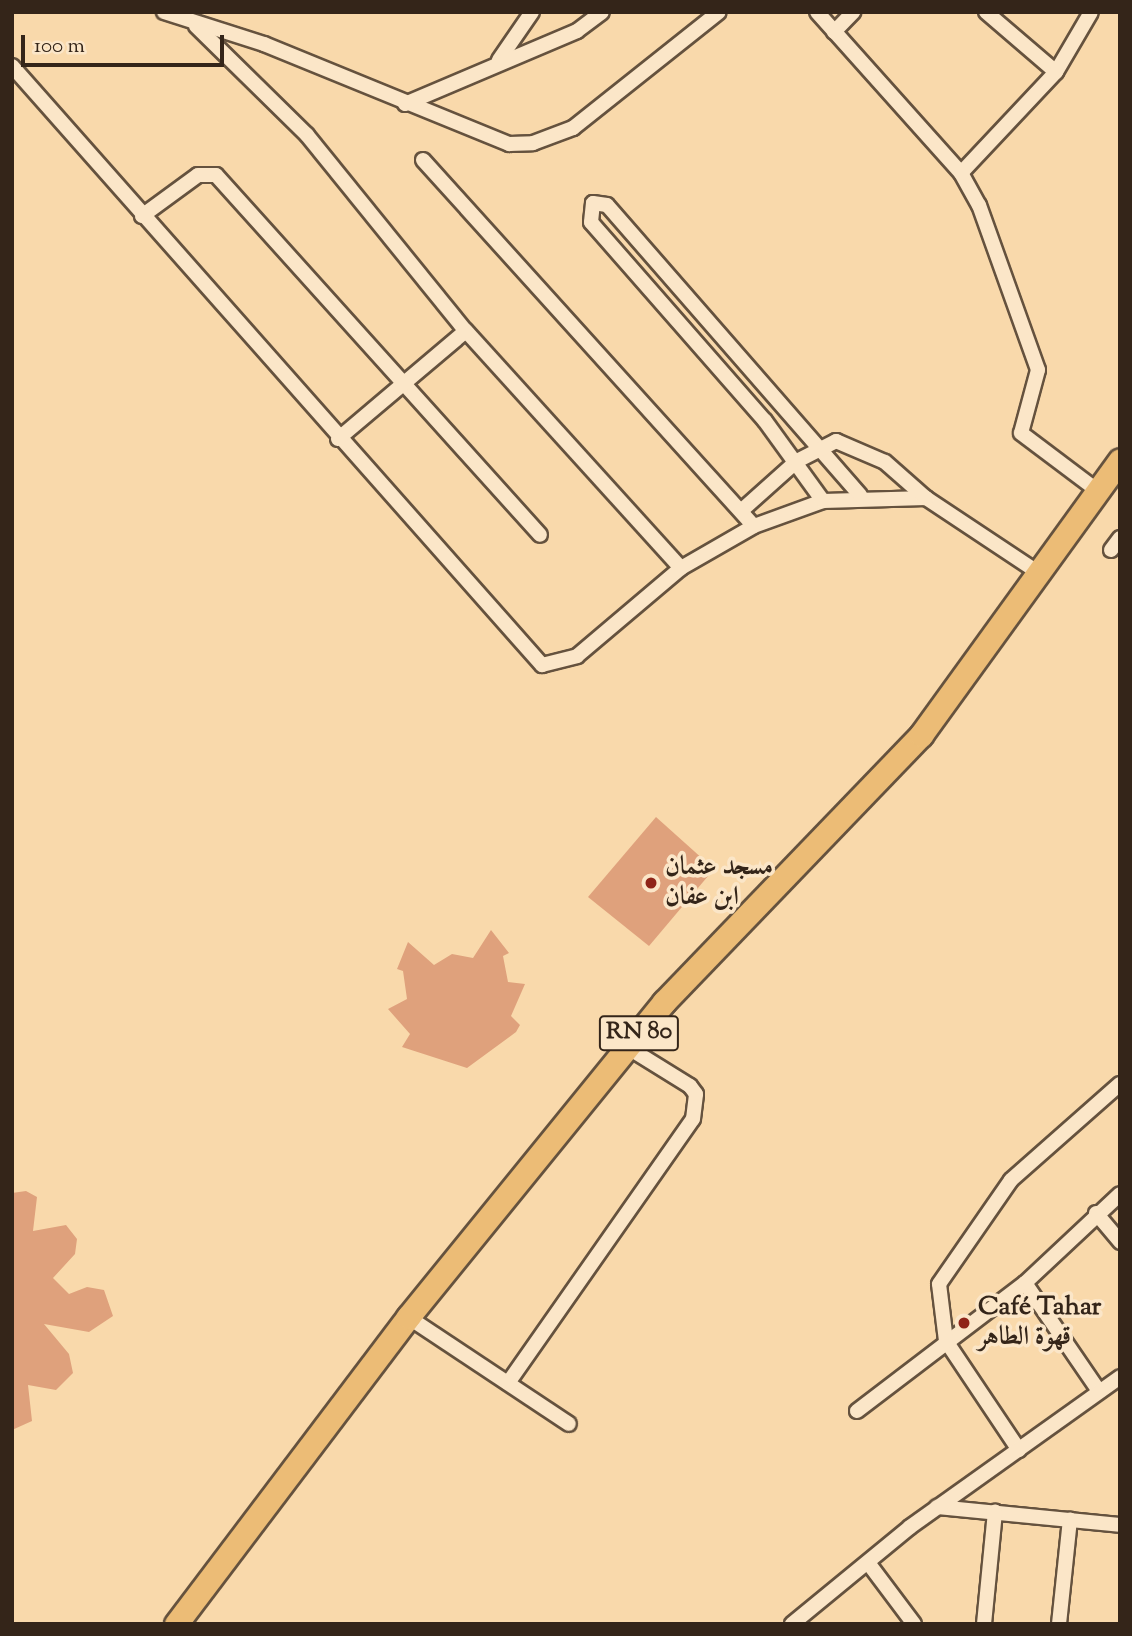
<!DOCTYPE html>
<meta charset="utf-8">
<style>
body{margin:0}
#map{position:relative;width:1132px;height:1636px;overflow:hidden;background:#f9d9ab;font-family:"Sorts Mill Goudy",Amiri,serif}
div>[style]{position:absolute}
.building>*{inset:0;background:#dfa17c}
.roads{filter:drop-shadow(2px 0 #65523e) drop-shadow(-2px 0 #65523e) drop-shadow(0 2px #65523e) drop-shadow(0 -2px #65523e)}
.street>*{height:14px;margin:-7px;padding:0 7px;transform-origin:7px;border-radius:7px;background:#fbe6c8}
.primary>*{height:23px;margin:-11.5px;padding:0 11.5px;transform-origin:11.5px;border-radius:11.5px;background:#ecbc76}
.dots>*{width:19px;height:19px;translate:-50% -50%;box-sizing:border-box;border:4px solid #fbe6c8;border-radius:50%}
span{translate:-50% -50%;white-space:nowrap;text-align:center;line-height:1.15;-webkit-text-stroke:7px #fbe6c8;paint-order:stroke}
.shield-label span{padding:2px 5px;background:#fbe6c8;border:2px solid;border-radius:5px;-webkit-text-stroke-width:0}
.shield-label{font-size:24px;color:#342519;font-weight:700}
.poi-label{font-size:26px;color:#342519;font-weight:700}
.left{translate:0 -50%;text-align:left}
.frame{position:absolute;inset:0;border:14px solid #342519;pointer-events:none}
.scale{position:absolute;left:21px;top:35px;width:203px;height:32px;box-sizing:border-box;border:4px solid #342519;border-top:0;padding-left:9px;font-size:21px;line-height:24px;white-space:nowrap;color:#342519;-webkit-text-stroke:5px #fbe6c8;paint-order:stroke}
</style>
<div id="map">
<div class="building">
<i style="clip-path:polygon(656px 817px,714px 869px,649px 946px,588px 897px)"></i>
<i style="clip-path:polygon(491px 930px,509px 953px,503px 956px,508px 982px,525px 984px,511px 1016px,520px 1025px,516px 1032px,467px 1068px,402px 1047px,410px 1034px,388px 1009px,407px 999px,403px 971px,397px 969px,408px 942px,434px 965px,452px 954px,473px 958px)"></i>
<i style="clip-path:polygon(26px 1191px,37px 1197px,33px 1231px,66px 1225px,77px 1239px,75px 1254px,53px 1278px,69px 1294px,87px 1287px,104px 1290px,113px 1316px,89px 1332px,44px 1324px,69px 1354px,73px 1373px,56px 1390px,28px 1385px,32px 1421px,12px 1430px,12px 1193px)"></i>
</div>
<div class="roads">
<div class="street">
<i style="left:164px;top:12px;width:105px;rotate:17.7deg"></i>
<i style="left:264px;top:44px;width:265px;rotate:22.2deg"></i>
<i style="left:509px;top:144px;width:24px;rotate:-2deg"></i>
<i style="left:533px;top:143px;width:43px;rotate:-20.6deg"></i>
<i style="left:573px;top:128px;width:186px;rotate:-38.5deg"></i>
<i style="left:817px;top:12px;width:216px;rotate:48.2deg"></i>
<i style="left:961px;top:173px;width:37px;rotate:61deg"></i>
<i style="left:979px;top:205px;width:175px;rotate:70.3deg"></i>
<i style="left:1038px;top:370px;width:65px;rotate:105.1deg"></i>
<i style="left:1021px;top:433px;width:96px;rotate:37deg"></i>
<i style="left:986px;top:12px;width:92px;rotate:40.6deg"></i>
<i style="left:196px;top:26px;width:156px;rotate:44.5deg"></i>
<i style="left:307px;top:135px;width:252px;rotate:51deg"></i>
<i style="left:466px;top:331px;width:320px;rotate:47.8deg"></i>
<i style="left:834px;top:32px;width:28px;rotate:-46deg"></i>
<i style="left:499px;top:60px;width:58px;rotate:-55.5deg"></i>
<i style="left:12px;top:66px;width:800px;rotate:48.5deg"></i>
<i style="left:542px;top:665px;width:36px;rotate:-14deg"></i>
<i style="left:577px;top:656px;width:136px;rotate:-40.2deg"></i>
<i style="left:681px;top:568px;width:84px;rotate:-29.9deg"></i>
<i style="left:754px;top:526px;width:73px;rotate:-19.9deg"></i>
<i style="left:823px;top:501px;width:103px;rotate:-1.7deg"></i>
<i style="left:926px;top:498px;width:136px;rotate:33.6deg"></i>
<i style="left:405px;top:104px;width:187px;rotate:-23deg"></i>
<i style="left:577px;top:31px;width:31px;rotate:-37deg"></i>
<i style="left:423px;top:160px;width:493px;rotate:47.9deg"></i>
<i style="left:961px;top:173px;width:139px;rotate:-46.8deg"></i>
<i style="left:1056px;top:72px;width:69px;rotate:-59.7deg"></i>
<i style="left:142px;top:216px;width:69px;rotate:-36.2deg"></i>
<i style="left:198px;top:175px;width:18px"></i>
<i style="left:216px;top:175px;width:484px;rotate:48deg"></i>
<i style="left:338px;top:439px;width:167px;rotate:-40.2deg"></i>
<i style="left:823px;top:501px;width:99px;rotate:-125.9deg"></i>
<i style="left:765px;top:421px;width:264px;rotate:-131.2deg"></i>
<i style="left:591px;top:222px;width:19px;rotate:-84deg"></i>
<i style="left:593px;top:203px;width:14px;rotate:8deg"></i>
<i style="left:607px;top:205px;width:385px;rotate:48.9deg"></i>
<i style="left:741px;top:511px;width:75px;rotate:-41.8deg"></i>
<i style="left:797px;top:461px;width:44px;rotate:-27.1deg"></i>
<i style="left:836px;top:441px;width:53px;rotate:23.2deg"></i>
<i style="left:885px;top:462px;width:55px;rotate:41.3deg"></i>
<i style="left:1111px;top:550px;width:15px;rotate:-53deg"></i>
<i style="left:1096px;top:1213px;width:38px;rotate:50deg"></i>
<i style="left:1025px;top:1283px;width:131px;rotate:55.6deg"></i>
<i style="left:408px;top:1317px;width:193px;rotate:33.6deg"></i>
<i style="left:508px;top:1383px;width:322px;rotate:-55deg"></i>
<i style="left:693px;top:1119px;width:25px;rotate:-83deg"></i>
<i style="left:696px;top:1094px;width:10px;rotate:-127deg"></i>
<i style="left:690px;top:1086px;width:74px;rotate:-148.2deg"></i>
<i style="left:857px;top:1411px;width:211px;rotate:-37.3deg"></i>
<i style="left:1025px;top:1283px;width:130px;rotate:-43.1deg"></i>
<i style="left:1019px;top:1450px;width:131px;rotate:-123.8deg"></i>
<i style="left:946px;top:1341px;width:57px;rotate:-97deg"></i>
<i style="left:939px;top:1284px;width:126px;rotate:-55.3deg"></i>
<i style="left:1011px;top:1180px;width:145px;rotate:-41.4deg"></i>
<i style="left:937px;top:1507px;width:184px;rotate:5.6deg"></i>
<i style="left:869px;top:1564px;width:75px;rotate:53.1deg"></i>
<i style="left:792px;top:1624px;width:153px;rotate:-39.4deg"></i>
<i style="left:910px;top:1527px;width:258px;rotate:-35.5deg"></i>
<i style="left:984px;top:1624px;width:113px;rotate:-84.4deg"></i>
<i style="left:1059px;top:1624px;width:105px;rotate:-84deg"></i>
</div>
<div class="primary">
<i style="left:176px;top:1624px;width:385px;rotate:-52.9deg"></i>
<i style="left:408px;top:1317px;width:406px;rotate:-50.9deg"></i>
<i style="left:664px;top:1002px;width:371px;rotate:-46.1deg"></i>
<i style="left:921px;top:735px;width:339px;rotate:-54.1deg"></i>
</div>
</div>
<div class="dots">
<i style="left:651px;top:883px;background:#8f2418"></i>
<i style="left:964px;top:1323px;background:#8f2418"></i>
</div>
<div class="shield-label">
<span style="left:639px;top:1033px">RN 80</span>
</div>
<div class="poi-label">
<span class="left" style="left:665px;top:883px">مسجد عثمان<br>ابن عفان</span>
<span class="left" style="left:978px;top:1323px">Café Tahar<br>قهوة الطاهر</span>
</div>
<div class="frame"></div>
<div class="scale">100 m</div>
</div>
